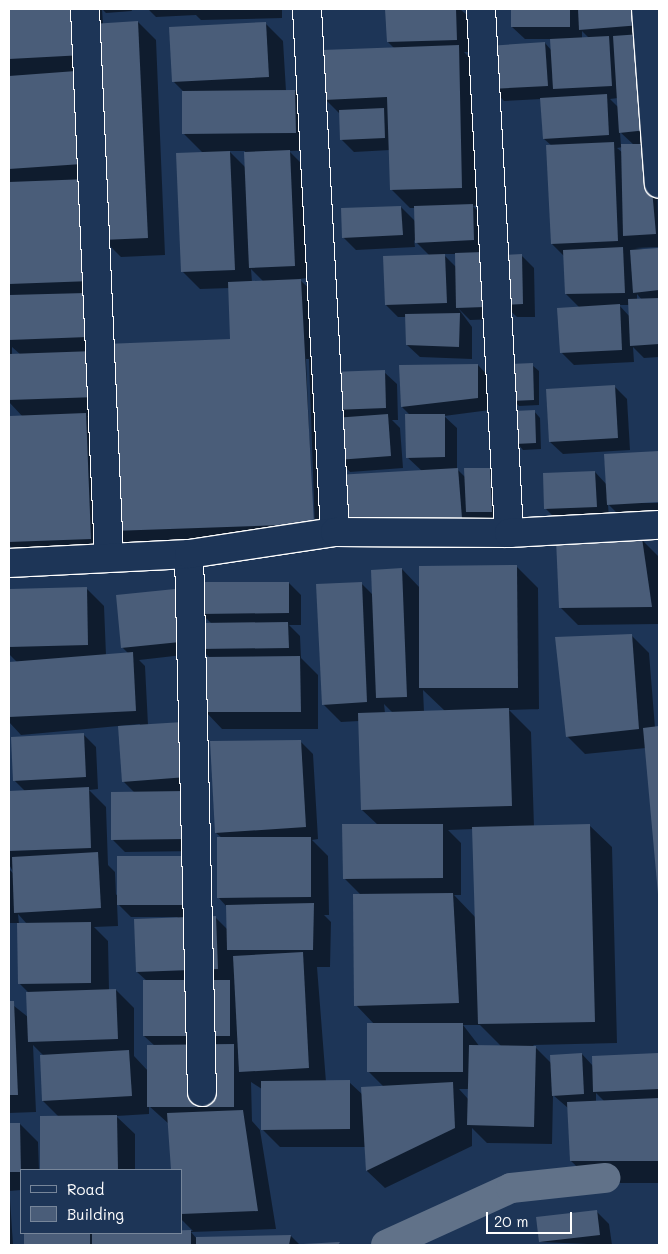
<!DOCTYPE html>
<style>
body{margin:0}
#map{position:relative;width:668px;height:1254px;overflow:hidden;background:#1d3557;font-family:Mali,sans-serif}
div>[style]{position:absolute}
.shadow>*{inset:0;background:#0007}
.canal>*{height:30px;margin:-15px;padding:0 15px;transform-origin:15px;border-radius:15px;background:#617289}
.building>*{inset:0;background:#4a5d79}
.roads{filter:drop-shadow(1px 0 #fff) drop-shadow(-1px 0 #fff) drop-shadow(0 1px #fff) drop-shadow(0 -1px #fff)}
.minor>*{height:28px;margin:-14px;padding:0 14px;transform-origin:14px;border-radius:14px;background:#1d3557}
span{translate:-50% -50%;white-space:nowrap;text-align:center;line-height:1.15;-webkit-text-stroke:4.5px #1d3557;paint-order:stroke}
.frame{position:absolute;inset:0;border:10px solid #fff;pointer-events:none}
.legend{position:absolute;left:20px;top:1169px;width:162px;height:65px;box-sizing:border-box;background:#1d3557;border:1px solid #77869a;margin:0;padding:6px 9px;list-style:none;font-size:15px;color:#fff}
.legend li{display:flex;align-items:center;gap:10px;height:25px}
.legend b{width:25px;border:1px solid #77869a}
.scale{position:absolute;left:486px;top:1212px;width:86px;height:22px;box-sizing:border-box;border:2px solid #fff;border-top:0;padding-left:6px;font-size:15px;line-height:18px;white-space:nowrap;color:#fff;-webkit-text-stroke:4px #1d3557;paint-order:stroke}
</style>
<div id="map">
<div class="shadow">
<i style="clip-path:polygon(evenodd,9px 9px,102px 9px,103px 24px,138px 22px,156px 40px,165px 255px,121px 257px,107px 243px,105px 345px,232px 341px,230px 288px,200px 289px,182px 271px,203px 153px,183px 133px,183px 91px,174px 82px,265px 23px,283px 41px,286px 91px,295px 91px,313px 109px,313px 150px,289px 151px,302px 164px,307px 278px,299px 279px,319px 298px,329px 360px,336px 546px,136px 553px,113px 531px,109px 415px,87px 416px,104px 432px,108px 557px,24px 559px,9px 545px,9px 417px,23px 417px,9px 402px,9px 9px,229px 151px,245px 151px,246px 168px,229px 151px,9px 9px,251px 269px,264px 282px,252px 282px,251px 269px,9px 9px,12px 347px,21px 355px,12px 356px,12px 347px,9px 9px,306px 359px,309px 359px,315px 530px,313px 531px,306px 359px)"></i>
<i style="clip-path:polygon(102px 9px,131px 9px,132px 11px,106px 13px)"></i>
<i style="clip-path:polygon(148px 9px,282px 9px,282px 18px,201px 20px,196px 15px,156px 17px)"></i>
<i style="clip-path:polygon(evenodd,386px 9px,460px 9px,468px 16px,469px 52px,464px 52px,476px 64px,479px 205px,473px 206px,485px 218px,497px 319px,470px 320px,458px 308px,472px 327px,472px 359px,420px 357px,407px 345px,406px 317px,398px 317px,386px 305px,430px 256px,414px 240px,415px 247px,356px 250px,343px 237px,401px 207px,416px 222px,415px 208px,410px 208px,392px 190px,390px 150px,354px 152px,341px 139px,341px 115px,325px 99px,395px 49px,388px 42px,386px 9px,443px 254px,456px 254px,456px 267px,443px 254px)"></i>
<i style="clip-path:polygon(evenodd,512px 9px,651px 9px,659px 247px,635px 248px,659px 251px,659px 357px,644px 358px,633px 347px,634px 362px,574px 365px,561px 352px,580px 308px,566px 294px,565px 257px,552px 244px,552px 146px,544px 139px,542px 99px,504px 101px,492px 88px,545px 43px,552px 51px,551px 39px,525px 39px,512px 27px,512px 9px,582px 31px,589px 38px,582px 38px,582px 31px,512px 9px,618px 98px,619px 108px,610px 99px,618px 98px,512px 9px,620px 132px,634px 145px,621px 146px,620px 132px,512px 9px,623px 147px,623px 153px,617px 148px,623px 147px,512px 9px,637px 294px,642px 300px,637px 300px,637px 294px,512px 9px,619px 305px,630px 305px,630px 317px,619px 305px)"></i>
<i style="clip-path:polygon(521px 255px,534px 268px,535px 317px,517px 317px,504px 305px)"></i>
<i style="clip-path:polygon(478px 365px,490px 378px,490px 410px,444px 416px,457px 428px,457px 469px,466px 478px,490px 469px,502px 482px,504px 524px,357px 539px,422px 471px,407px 457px,411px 416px,402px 407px)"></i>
<i style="clip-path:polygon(532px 365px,539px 371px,539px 405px,519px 406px,513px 400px)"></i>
<i style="clip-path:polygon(384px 372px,397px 384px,398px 420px,392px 420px,400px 428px,403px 468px,350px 472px,338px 459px,334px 410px)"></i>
<i style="clip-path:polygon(614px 386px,627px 399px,630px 450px,563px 454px,550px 442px)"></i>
<i style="clip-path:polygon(534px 411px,540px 418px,541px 449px,523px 450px,517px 443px)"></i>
<i style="clip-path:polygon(659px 452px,659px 501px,618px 503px,659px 503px,659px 515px,621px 517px,608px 504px,609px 519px,558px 521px,546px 509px,595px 472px,607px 485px,606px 455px)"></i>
<i style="clip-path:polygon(641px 539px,659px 557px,659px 624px,578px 625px,560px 607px)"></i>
<i style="clip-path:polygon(evenodd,516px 566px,538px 588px,539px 709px,509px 710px,531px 732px,534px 827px,589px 825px,612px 847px,617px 1043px,533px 1045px,552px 1064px,582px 1054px,593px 1066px,659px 1056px,659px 1183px,594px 1183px,571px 1161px,568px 1108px,553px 1095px,552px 1144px,487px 1143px,472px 1128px,472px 1146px,385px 1188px,367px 1171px,366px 1147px,280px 1147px,262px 1129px,262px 1089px,251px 1082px,252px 1121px,260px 1130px,276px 1229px,191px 1232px,197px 1239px,291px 1236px,300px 1245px,341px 1245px,25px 1245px,25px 1233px,193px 1231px,181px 1219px,181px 1170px,173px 1170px,169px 1124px,149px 1106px,149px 1114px,116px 1116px,135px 1134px,135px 1170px,41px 1170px,41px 1117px,59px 1117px,43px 1101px,44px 1056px,33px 1045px,36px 1112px,9px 1113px,9px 1002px,28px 1017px,28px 992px,19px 983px,18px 923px,9px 923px,9px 869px,14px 874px,9px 864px,9px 792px,25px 791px,14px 780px,83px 734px,96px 747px,98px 789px,89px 790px,106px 807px,108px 865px,115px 872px,116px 895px,188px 857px,201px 918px,216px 918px,228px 930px,227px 907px,218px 897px,222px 838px,216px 833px,300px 741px,313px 754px,318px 839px,312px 840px,328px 856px,329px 915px,324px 915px,331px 922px,330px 967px,317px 967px,326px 1082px,349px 1082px,363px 1095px,384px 1087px,369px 1072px,375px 1025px,356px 1005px,361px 895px,344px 878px,378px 825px,362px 810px,359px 721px,341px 722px,323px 704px,361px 583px,373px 595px,402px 569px,420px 588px,516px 566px,423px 690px,445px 711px,424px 712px,423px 690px,516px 566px,384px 704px,393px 713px,385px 713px,384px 704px,516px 566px,474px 829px,476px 918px,454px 895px,461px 895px,461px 843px,448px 830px,474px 829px,516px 566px,117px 903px,131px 917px,178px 917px,137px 972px,147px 981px,144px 1036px,155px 1046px,148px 1071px,134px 1056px,134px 1008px,116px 990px,109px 990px,108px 941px,94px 927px,118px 926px,117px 903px,516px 566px,18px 914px,27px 924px,19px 924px,18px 914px,516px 566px,463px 1025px,480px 1025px,502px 1047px,480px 1047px,463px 1025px,516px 566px,459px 1089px,469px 1089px,469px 1100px,459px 1089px,516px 566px,596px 1093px,604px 1101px,596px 1102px,596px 1093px)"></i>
<i style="clip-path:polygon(289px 583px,301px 595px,301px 625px,289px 625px,300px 636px,301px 658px,318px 675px,318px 729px,222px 729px,205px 711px,210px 658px,201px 649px,212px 624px,201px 613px)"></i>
<i style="clip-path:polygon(86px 588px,104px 606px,106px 655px,129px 654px,122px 647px,174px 591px,187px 603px,192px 654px,139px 660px,145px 666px,148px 725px,183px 723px,198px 851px,125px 852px,113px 840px,135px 793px,124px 782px,140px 724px,21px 735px,9px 722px,9px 664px,18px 663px,9px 654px,9px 591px)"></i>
<i style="clip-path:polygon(631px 635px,649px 653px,655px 728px,659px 727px,659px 895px,646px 748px,585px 754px,567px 736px)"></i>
<i style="clip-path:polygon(9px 1124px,20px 1124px,38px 1142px,39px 1170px,21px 1170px,21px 1190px,9px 1191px)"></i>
<i style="clip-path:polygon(9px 1198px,10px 1199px,13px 1245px,9px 1245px)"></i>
<i style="clip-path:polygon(597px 1212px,609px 1224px,612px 1245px,540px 1242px)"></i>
</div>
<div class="canal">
<i style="left:386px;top:1245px;width:137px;rotate:-24.5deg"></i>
<i style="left:511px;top:1188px;width:95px;rotate:-6.1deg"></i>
</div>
<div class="building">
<i style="clip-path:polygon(9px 9px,82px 9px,84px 55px,9px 59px)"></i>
<i style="clip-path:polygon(385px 9px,456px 9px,457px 40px,387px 42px)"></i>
<i style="clip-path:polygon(511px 9px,570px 9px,570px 27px,511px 27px)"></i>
<i style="clip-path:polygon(578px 9px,640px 9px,641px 25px,579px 30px)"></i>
<i style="clip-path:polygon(138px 21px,148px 238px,102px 240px,92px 24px)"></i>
<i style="clip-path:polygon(266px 22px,269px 77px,172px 82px,169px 27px)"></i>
<i style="clip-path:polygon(641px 34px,647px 130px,619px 133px,613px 36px)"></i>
<i style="clip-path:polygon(609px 36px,612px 86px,553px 89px,550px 39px)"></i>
<i style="clip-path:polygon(545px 42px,548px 86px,491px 89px,488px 46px)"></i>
<i style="clip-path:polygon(459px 45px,462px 188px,390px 190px,387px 97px,324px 100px,322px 50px)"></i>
<i style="clip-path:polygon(76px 71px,82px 164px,9px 169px,9px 76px)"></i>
<i style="clip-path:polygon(295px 90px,296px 133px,182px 134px,182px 91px)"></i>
<i style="clip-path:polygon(607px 94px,609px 135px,543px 139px,540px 98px)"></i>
<i style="clip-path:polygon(384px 108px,385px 138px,340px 140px,339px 110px)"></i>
<i style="clip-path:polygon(614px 142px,618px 241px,551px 244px,546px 145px)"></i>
<i style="clip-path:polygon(621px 144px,648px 144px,656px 234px,623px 236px)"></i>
<i style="clip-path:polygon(290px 150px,295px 266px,249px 268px,244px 152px)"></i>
<i style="clip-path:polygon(230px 151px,235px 270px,181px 272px,176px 153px)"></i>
<i style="clip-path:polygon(88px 179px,92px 281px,9px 284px,9px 182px)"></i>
<i style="clip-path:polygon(473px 204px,474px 240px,415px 243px,414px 206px)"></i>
<i style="clip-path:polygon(401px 206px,403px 235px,342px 238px,341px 208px)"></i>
<i style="clip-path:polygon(623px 247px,625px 293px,565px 294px,563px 250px)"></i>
<i style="clip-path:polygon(658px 248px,659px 290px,633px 293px,630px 250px)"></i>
<i style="clip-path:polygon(483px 252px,485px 307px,456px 308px,455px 253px)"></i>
<i style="clip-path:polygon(445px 254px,447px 303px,385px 305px,383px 256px)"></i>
<i style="clip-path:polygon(522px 254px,523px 304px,503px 305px,501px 255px)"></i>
<i style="clip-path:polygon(301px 279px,314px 524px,112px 531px,105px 344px,230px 339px,228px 282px)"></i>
<i style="clip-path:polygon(86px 293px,88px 337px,9px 340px,9px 295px)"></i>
<i style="clip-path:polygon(659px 298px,659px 344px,630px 346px,628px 299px)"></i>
<i style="clip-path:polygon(620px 304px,622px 350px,560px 353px,557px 308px)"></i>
<i style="clip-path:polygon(460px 313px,459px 347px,406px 345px,405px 314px)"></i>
<i style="clip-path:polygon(95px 351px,97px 397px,9px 400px,9px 354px)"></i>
<i style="clip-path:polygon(533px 363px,534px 400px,511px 401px,510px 364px)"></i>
<i style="clip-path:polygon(478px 364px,478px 398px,401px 407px,399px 365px)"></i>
<i style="clip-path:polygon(385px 370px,386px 408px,333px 410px,331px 372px)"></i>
<i style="clip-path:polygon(615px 385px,618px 438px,549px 442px,546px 389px)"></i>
<i style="clip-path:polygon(535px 410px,536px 443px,515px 444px,514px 411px)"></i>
<i style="clip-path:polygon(86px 413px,91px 539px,9px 542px,9px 416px)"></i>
<i style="clip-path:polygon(388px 414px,391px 456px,337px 460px,334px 418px)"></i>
<i style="clip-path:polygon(405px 414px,445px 414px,445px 457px,406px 458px)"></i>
<i style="clip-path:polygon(659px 451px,659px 502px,607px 505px,604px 454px)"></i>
<i style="clip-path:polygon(458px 468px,462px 518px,338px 522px,336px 475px)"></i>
<i style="clip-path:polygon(464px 468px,490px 468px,492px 512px,466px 512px)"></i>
<i style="clip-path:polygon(595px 471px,597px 507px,544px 509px,543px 473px)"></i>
<i style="clip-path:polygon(642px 538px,652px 607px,559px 608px,556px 539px)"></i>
<i style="clip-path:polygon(517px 565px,518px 688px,419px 688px,419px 566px)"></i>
<i style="clip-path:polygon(402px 568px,407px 697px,376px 698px,371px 570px)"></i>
<i style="clip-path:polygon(199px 582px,289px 582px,289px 613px,200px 614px)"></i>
<i style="clip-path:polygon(362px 582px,367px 702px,322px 705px,316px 584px)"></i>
<i style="clip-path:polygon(87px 587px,88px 645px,9px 647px,9px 589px)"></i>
<i style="clip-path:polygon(175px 589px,180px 642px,121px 648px,116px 595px)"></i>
<i style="clip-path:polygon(288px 622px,289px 648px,199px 649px,199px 623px)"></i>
<i style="clip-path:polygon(632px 634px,639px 729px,566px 737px,555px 637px)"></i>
<i style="clip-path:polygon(133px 652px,136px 711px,9px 717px,9px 662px)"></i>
<i style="clip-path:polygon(300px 656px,301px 712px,203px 712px,203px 657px)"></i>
<i style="clip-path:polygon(509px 708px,512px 806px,361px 810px,358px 713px)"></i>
<i style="clip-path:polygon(183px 722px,187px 777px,122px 782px,118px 726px)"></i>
<i style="clip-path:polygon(659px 726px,659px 894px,658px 894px,643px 728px)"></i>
<i style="clip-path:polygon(84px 733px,86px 777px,13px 781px,11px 737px)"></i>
<i style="clip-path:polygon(301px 740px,306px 827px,215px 833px,210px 741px)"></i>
<i style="clip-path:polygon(89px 787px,91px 848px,9px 851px,9px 791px)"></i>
<i style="clip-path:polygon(186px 791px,186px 839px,111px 840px,111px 792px)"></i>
<i style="clip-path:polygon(342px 824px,443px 824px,443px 878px,343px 879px)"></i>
<i style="clip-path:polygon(590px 824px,595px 1022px,478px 1024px,472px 827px)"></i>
<i style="clip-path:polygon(217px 837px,311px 837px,311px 897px,217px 898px)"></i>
<i style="clip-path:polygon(98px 852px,101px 908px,14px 913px,12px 857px)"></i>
<i style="clip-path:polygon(117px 856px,189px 856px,189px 905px,117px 905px)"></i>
<i style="clip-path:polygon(453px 893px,459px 1003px,354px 1006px,353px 894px)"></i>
<i style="clip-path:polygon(314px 903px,313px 950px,227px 950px,226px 905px)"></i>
<i style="clip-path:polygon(216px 916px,218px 969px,136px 972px,134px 919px)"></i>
<i style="clip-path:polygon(91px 922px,91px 983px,18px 984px,17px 923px)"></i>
<i style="clip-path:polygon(303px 952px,309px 1068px,239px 1072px,233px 956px)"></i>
<i style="clip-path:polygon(143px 980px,230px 980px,230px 1036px,143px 1036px)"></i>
<i style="clip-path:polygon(116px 989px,118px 1039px,28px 1042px,26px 992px)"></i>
<i style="clip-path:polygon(9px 1001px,14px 1001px,18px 1095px,9px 1095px)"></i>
<i style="clip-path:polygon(367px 1023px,463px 1023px,463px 1072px,367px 1072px)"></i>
<i style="clip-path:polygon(234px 1044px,234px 1107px,147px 1107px,147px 1045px)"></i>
<i style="clip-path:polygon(469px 1045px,536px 1046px,534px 1127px,467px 1125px)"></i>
<i style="clip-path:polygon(129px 1050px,132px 1096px,42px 1101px,40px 1055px)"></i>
<i style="clip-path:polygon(582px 1053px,584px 1094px,552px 1096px,550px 1055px)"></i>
<i style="clip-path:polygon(658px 1053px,659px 1089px,593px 1092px,592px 1056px)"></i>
<i style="clip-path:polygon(350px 1080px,350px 1129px,261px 1130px,261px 1081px)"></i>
<i style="clip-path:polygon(453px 1082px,455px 1128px,366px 1171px,361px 1087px)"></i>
<i style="clip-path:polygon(659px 1098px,659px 1161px,570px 1161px,567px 1102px)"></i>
<i style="clip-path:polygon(243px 1110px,258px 1211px,181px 1214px,181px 1170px,171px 1170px,167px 1113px)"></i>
<i style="clip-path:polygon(117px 1115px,118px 1170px,40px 1170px,40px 1116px)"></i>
<i style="clip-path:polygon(9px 1123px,20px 1123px,21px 1172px,9px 1172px)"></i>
<i style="clip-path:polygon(597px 1210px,600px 1235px,539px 1242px,536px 1217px)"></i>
<i style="clip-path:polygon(191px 1230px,191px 1245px,92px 1245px,92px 1233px)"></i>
<i style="clip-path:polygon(24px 1233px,90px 1233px,90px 1245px,24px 1245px)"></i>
<i style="clip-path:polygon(291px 1235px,289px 1245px,196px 1245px,196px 1237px)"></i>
<i style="clip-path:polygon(340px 1242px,338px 1245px,303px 1245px,303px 1244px)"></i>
</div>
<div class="roads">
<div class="minor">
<i style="left:85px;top:9px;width:549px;rotate:87.49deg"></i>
<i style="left:307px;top:9px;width:524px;rotate:86.94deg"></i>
<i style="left:481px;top:9px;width:525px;rotate:86.94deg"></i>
<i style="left:646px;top:9px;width:175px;rotate:85.8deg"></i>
<i style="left:189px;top:554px;width:538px;rotate:88.62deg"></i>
<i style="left:9px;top:563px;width:180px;rotate:-2.9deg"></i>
<i style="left:189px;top:554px;width:148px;rotate:-8.6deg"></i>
<i style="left:335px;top:532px;width:174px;rotate:0.3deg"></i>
<i style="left:509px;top:533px;width:150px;rotate:-3.1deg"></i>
</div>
</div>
<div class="frame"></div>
<ul class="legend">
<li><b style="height:6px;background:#1d3557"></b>Road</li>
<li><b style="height:14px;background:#4a5d79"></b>Building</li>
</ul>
<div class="scale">20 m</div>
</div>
